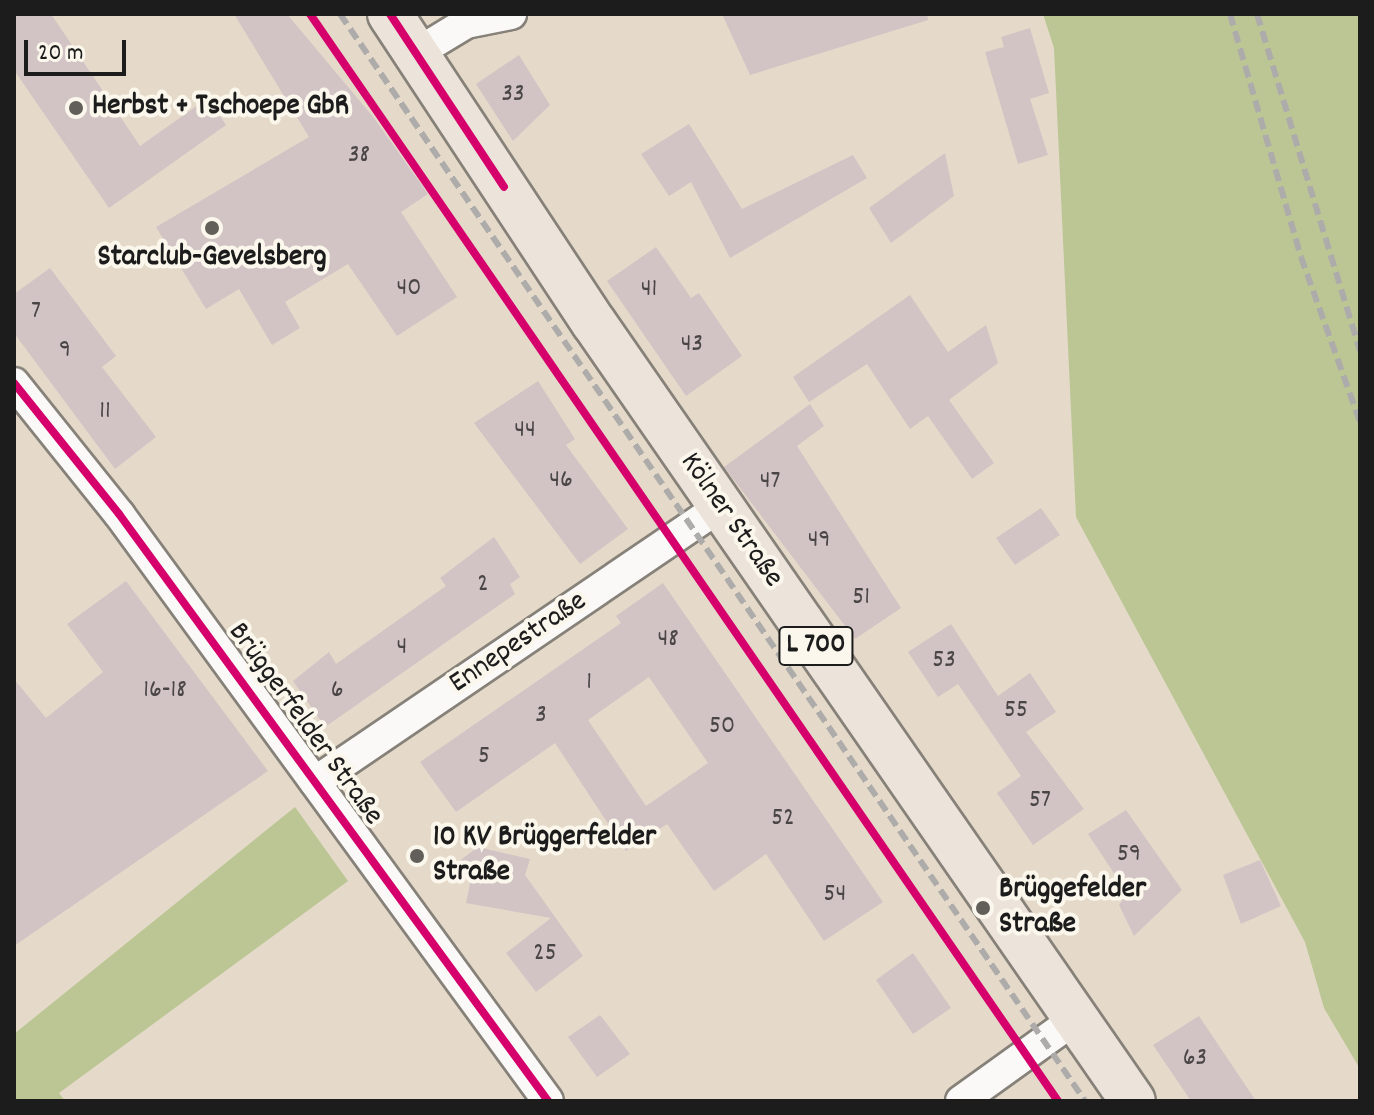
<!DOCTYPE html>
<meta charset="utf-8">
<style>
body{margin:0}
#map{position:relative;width:1374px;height:1115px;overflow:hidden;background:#e5dac9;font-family:Dekko,sans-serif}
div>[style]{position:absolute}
.forest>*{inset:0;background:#bbc694}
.building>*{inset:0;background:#d2c3c5}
.roads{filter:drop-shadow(2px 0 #868179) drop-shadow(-2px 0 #868179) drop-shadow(0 2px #868179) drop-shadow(0 -2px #868179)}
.minor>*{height:30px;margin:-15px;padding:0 15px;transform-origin:15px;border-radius:15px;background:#fbf9f7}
.primary>*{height:44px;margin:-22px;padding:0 22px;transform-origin:22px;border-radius:22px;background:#ece3db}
.rail>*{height:6px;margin-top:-3px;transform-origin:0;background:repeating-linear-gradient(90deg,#aeacaa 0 12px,transparent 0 18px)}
.cycleway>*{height:8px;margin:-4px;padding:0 4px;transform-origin:4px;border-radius:4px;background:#d6006c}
.dots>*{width:22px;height:22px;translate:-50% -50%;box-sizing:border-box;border:4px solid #fbf7ec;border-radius:50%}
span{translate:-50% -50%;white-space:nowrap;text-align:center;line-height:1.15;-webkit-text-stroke:8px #fbf7ec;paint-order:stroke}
.number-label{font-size:26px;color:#4a4646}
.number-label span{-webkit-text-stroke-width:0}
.shield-label span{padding:2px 6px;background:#fbf7ec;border:2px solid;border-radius:6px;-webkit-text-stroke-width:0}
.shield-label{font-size:28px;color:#1c1c1c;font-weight:700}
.poi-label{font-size:30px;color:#1c1c1c;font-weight:700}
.left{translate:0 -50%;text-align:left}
.street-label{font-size:30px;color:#1c1c1c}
.frame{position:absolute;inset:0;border:16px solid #1c1c1c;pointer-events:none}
.scale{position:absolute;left:24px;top:40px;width:102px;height:36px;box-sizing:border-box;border:4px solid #1c1c1c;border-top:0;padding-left:10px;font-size:24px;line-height:28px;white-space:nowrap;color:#1c1c1c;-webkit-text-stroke:6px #fbf7ec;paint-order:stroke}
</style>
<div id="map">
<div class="forest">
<i style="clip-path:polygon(1043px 14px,1360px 14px,1360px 1069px,1324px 1008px,1305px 942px,1076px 517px,1054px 48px)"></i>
<i style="clip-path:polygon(295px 807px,348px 881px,59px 1093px,65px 1101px,14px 1101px,14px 1034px)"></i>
</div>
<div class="building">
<i style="clip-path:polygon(14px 14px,51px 14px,140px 146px,208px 98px,226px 125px,109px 208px,14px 70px)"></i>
<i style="clip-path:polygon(234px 14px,287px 14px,374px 118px,428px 194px,401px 212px,457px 297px,397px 336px,348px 264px,285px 302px,300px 328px,272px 345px,239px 289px,206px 309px,156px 227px,309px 137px)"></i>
<i style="clip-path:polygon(722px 14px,927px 14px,928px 20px,750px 75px)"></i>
<i style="clip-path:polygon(1030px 28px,1049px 93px,1030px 99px,1048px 155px,1018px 164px,985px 52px,1004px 47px,1001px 37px)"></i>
<i style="clip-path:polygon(519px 55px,550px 105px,513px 141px,476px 84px)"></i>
<i style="clip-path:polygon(689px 124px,742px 209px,853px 155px,867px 178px,730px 258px,691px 182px,669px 196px,641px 154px)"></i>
<i style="clip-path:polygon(945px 153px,954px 196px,891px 243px,869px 208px)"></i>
<i style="clip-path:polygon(656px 247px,691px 298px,699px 293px,742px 356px,686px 396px,607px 281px)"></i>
<i style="clip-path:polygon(50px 268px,116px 356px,102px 367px,156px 437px,115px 469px,14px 333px,14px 294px)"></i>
<i style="clip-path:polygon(910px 295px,948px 352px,986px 325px,998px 363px,949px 400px,994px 463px,972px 479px,928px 416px,910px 429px,867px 364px,809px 402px,793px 377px)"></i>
<i style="clip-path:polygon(538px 381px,575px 439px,566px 445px,628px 529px,580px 564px,474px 423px)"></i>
<i style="clip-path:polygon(810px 404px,824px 426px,797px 446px,901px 608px,855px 639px,724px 467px)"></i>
<i style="clip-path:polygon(1041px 508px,1060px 535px,1015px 565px,996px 538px)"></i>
<i style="clip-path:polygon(494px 537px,520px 577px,510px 584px,515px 594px,325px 727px,293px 681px,329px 652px,336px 664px,446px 586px,440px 578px)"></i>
<i style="clip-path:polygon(126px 581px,268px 771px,14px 946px,14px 679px,46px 718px,103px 672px,67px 624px)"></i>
<i style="clip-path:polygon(evenodd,663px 583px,883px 902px,824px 941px,766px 854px,714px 891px,667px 824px,626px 851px,555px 743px,456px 812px,420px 762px,621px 623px,616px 616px,663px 583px,649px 677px,708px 763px,646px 806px,588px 720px,649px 677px)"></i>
<i style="clip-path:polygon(951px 624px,998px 696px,1030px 673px,1056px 712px,1026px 732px,1084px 809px,1033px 845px,997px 793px,1021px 776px,958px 684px,938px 697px,908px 652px)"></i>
<i style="clip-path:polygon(1126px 810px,1182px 890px,1134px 936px,1119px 905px,1127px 893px,1088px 834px)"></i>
<i style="clip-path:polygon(478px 847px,530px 859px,525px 875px,583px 956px,536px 992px,506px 953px,551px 918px,466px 903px,471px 879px,458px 862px)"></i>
<i style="clip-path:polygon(1260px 860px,1281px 906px,1241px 924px,1223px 875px)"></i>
<i style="clip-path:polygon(913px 953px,951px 1008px,913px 1034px,876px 980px)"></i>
<i style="clip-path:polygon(600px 1015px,630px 1054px,597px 1077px,568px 1037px)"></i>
<i style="clip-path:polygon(1199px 1016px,1256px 1101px,1191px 1101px,1153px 1045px)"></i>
</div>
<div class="roads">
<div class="minor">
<i style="left:415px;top:54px;width:60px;rotate:-31.3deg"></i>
<i style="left:466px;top:23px;width:46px;rotate:-11.3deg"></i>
<i style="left:14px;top:383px;width:168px;rotate:51.3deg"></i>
<i style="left:119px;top:514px;width:727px;rotate:53.84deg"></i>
<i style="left:315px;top:782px;width:493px;rotate:-34.2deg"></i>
<i style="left:961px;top:1101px;width:140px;rotate:-35.7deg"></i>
</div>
<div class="primary">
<i style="left:390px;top:14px;width:370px;rotate:56.6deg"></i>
<i style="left:594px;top:323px;width:946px;rotate:55.29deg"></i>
</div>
</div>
<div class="rail">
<i style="left:340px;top:14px;width:1318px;rotate:55.57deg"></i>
<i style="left:1230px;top:14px;width:253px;rotate:73.7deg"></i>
<i style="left:1301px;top:257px;width:175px;rotate:70.3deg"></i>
<i style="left:1257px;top:14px;width:352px;rotate:73deg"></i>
</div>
<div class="cycleway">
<i style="left:310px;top:14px;width:1319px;rotate:55.47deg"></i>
<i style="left:390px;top:14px;width:207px;rotate:56.6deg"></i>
<i style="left:14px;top:383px;width:168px;rotate:51.3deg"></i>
<i style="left:119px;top:514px;width:727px;rotate:53.84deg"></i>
</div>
<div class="dots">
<i style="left:76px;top:108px;background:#625e59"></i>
<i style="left:212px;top:228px;background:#625e59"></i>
<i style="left:417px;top:856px;background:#625e59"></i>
<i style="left:983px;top:908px;background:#625e59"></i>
</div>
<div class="number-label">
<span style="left:513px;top:95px">33</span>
<span style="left:359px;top:156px">38</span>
<span style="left:409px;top:289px">40</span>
<span style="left:649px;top:290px">41</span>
<span style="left:36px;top:312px">7</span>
<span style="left:692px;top:345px">43</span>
<span style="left:65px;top:351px">9</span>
<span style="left:105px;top:412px">11</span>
<span style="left:525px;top:431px">44</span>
<span style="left:561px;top:481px">46</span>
<span style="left:770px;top:482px">47</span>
<span style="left:819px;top:541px">49</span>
<span style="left:483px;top:585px">2</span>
<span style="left:861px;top:598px">51</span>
<span style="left:668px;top:640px">48</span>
<span style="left:402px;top:648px">4</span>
<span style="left:944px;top:661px">53</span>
<span style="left:589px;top:683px">1</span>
<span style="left:165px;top:691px">16-18</span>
<span style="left:337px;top:691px">6</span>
<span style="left:1016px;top:711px">55</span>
<span style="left:541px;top:716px">3</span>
<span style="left:722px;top:727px">50</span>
<span style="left:484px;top:757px">5</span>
<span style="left:1040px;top:801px">57</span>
<span style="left:783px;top:819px">52</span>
<span style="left:1129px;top:855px">59</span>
<span style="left:835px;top:895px">54</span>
<span style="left:545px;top:954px">25</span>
<span style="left:1195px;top:1059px">63</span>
</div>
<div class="shield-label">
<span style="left:816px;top:646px">L 700</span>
</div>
<div class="poi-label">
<span class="left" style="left:92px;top:108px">Herbst + Tschoepe GbR</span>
<span style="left:212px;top:259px">Starclub-Gevelsberg</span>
<span class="left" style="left:433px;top:856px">10 KV Brüggerfelder<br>Straße</span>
<span class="left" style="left:999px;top:908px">Brüggefelder<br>Straße</span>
</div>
<div class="street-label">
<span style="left:730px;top:521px;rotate:55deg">Kölner Straße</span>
<span style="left:519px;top:644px;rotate:-34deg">Ennepestraße</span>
<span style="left:304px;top:725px;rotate:54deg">Brüggerfelder Straße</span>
</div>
<div class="frame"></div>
<div class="scale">20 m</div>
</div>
